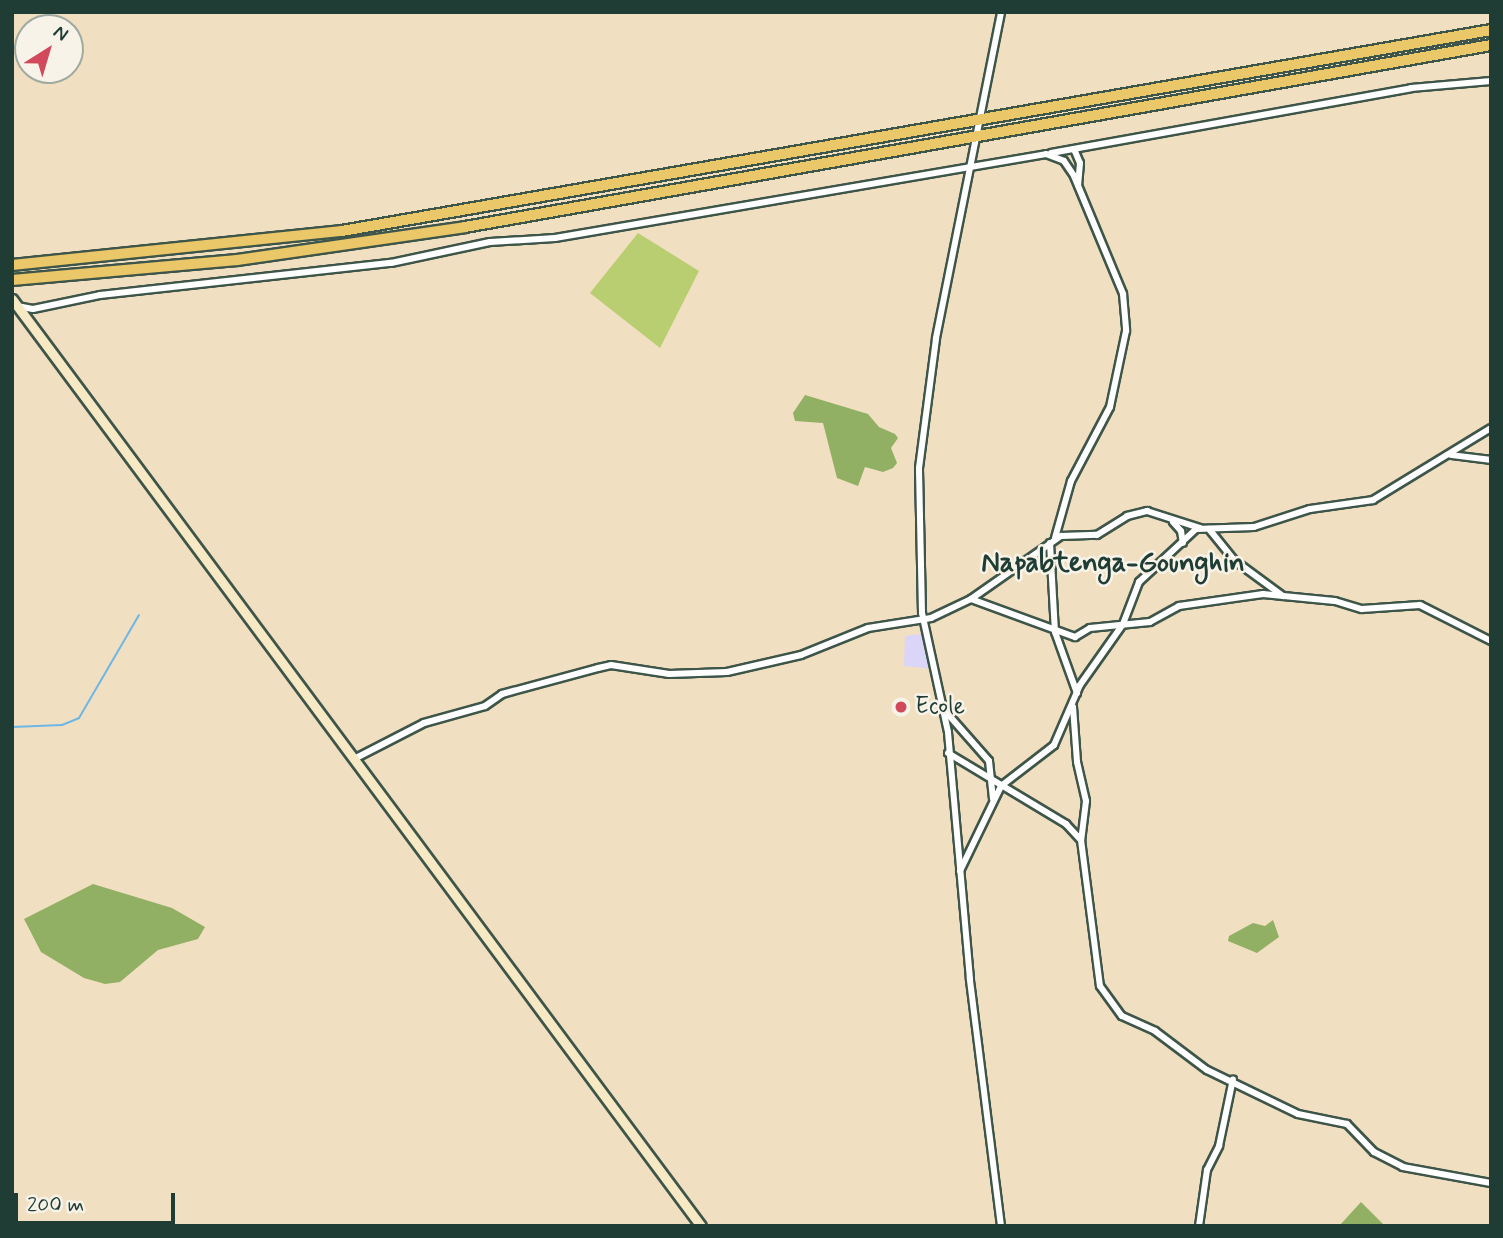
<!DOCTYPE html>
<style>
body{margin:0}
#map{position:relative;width:1503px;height:1238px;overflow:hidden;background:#f1dfc1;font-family:Mynerve,sans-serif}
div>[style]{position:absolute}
.built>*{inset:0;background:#dbd6f7}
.green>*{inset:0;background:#b9cd71}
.forest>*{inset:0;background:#92b063}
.stream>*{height:2px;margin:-1px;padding:0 1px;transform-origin:1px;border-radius:1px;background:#6db7e6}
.roads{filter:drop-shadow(2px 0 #3e5549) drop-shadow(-2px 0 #3e5549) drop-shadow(0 2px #3e5549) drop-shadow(0 -2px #3e5549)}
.street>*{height:6px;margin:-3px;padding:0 3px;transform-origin:3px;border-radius:3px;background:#fff}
.secondary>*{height:9px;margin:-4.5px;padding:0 4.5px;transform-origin:4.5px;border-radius:4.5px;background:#f7e9c3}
.highway>*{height:10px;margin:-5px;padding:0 5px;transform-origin:5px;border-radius:5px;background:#eac769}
.dots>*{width:19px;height:19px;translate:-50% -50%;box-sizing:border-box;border:4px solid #f7f3e8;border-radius:50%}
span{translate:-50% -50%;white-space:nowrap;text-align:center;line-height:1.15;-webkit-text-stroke:5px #f7f3e8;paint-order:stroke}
.poi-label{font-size:24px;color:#1f3d34}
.left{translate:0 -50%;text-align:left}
.quarter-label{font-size:28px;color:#1f3d34;font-weight:700}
.frame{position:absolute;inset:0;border:14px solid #1f3d34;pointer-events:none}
.north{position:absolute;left:14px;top:14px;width:70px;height:70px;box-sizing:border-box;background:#f7f3e8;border:2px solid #a1aaa0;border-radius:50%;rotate:37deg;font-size:19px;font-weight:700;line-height:28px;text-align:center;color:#1f3d34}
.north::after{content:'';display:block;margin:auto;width:24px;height:32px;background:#d1495b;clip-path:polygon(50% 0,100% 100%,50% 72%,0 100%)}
.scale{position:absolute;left:14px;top:1193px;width:161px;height:32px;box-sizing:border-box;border:4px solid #1f3d34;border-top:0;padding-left:9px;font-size:21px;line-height:24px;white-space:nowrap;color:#1f3d34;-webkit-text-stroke:5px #f7f3e8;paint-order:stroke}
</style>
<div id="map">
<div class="built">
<i style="clip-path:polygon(927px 633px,934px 669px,904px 666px,905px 636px)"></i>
</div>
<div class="green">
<i style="clip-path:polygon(638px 233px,699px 271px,660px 348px,590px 293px)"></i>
</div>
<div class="forest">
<i style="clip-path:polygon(805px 395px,868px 414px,879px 427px,895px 434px,898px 438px,891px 448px,897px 463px,893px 468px,883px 472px,865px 467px,858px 486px,837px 478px,823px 423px,795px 421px,793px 413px)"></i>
<i style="clip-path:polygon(93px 884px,172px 908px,205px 927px,198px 939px,158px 950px,120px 982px,105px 984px,84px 978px,41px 952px,24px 919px)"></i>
<i style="clip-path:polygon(1273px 920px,1279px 937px,1257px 953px,1228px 941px,1229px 936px,1253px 923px,1265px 926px)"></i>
<i style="clip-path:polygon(1361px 1202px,1385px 1226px,1339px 1226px)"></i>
</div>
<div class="stream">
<i style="left:12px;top:727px;width:50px;rotate:-2.3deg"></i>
<i style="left:62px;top:725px;width:18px;rotate:-22deg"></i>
<i style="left:79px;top:718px;width:119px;rotate:-59.8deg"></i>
</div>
<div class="roads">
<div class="street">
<i style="left:1074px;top:149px;width:15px;rotate:67deg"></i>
<i style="left:1080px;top:163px;width:22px;rotate:95deg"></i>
<i style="left:1051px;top:153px;width:366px;rotate:-10.2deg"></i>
<i style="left:1411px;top:88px;width:80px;rotate:-5deg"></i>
<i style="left:17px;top:306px;width:16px;rotate:11deg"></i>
<i style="left:33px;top:309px;width:68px;rotate:-11.8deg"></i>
<i style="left:100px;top:295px;width:293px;rotate:-6.3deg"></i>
<i style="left:391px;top:263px;width:101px;rotate:-12deg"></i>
<i style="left:490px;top:242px;width:65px;rotate:-3.5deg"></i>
<i style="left:555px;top:238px;width:498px;rotate:-9.7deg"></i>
<i style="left:1046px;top:154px;width:19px;rotate:21deg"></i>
<i style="left:1064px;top:161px;width:18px;rotate:56deg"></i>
<i style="left:1074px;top:176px;width:128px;rotate:67.4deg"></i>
<i style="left:1123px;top:294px;width:37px;rotate:85deg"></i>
<i style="left:1126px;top:331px;width:78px;rotate:101.9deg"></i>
<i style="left:1110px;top:407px;width:84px;rotate:117.8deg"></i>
<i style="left:1071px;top:481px;width:59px;rotate:105.7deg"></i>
<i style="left:1451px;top:455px;width:40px;rotate:7.1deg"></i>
<i style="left:1173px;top:522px;width:12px;rotate:48deg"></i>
<i style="left:1181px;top:531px;width:12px;rotate:81deg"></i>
<i style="left:1209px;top:529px;width:40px;rotate:51deg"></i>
<i style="left:1234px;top:560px;width:61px;rotate:36.3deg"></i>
<i style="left:1050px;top:543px;width:89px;rotate:86.8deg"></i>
<i style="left:1055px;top:632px;width:65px;rotate:70.2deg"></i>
<i style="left:971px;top:599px;width:110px;rotate:-35deg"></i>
<i style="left:1061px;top:536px;width:36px;rotate:-2deg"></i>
<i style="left:1097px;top:535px;width:36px;rotate:-32deg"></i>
<i style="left:1127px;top:516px;width:21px;rotate:-14deg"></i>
<i style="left:1147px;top:511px;width:56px;rotate:17.8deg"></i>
<i style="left:1073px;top:707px;width:55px;rotate:85.8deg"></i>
<i style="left:1077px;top:762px;width:40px;rotate:77deg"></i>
<i style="left:1086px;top:801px;width:39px;rotate:97deg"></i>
<i style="left:946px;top:712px;width:65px;rotate:48.7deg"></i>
<i style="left:989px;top:761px;width:38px;rotate:84deg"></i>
<i style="left:948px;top:753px;width:138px;rotate:31deg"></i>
<i style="left:1066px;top:824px;width:22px;rotate:47deg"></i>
<i style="left:1081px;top:840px;width:147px;rotate:82.6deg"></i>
<i style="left:1100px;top:986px;width:37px;rotate:54deg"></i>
<i style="left:1122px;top:1016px;width:36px;rotate:24deg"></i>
<i style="left:1155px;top:1031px;width:65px;rotate:36.9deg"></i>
<i style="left:1207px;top:1070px;width:101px;rotate:25.8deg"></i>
<i style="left:1298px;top:1114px;width:50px;rotate:11.5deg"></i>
<i style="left:1347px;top:1124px;width:39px;rotate:46deg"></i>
<i style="left:1374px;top:1152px;width:33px;rotate:27deg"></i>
<i style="left:1403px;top:1167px;width:89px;rotate:10.3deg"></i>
<i style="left:356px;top:758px;width:76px;rotate:-27.2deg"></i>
<i style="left:424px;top:723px;width:63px;rotate:-15.6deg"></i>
<i style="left:485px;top:706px;width:21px;rotate:-35deg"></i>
<i style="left:502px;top:694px;width:99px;rotate:-15.2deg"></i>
<i style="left:598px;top:668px;width:13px;rotate:-13deg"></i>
<i style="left:611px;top:665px;width:59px;rotate:8.8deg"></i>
<i style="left:669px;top:674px;width:58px;rotate:-2deg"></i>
<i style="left:727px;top:672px;width:76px;rotate:-12.9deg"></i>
<i style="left:801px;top:655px;width:72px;rotate:-21.9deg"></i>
<i style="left:868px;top:628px;width:64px;rotate:-9deg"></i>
<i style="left:931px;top:618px;width:44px;rotate:-25.4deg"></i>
<i style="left:971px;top:599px;width:111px;rotate:20.1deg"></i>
<i style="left:1075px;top:637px;width:17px;rotate:-31deg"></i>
<i style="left:1090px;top:628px;width:60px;rotate:-5.7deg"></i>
<i style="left:1150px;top:622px;width:33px;rotate:-29deg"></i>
<i style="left:1179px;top:606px;width:85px;rotate:-8.1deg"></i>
<i style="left:1263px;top:594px;width:72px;rotate:5.6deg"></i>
<i style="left:1335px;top:601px;width:28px;rotate:17deg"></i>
<i style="left:1362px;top:609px;width:58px;rotate:-3.9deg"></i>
<i style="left:1420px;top:605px;width:80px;rotate:26.9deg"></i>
<i style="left:960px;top:871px;width:94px;rotate:-64.2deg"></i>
<i style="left:1001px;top:786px;width:67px;rotate:-37.7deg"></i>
<i style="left:1054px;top:745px;width:65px;rotate:-66.6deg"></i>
<i style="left:1080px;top:685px;width:75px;rotate:-54.8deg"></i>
<i style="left:1123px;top:624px;width:45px;rotate:-69.1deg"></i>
<i style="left:1139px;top:582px;width:78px;rotate:-42.9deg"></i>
<i style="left:1196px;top:529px;width:58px;rotate:-2deg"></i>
<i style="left:1254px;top:527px;width:59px;rotate:-17.8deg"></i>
<i style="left:1310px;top:509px;width:64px;rotate:-8.1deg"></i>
<i style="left:1373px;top:500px;width:138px;rotate:-31.4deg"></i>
<i style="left:1001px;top:1226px;width:249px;rotate:-97.2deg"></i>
<i style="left:970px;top:979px;width:248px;rotate:-95.1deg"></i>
<i style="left:948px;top:732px;width:122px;rotate:-102.3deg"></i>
<i style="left:922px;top:613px;width:145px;rotate:-91.2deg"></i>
<i style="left:919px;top:468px;width:131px;rotate:-82.5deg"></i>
<i style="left:936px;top:338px;width:332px;rotate:-78.7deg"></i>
<i style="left:1199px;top:1226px;width:57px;rotate:-81.9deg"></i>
<i style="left:1207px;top:1170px;width:27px;rotate:-63deg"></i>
<i style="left:1219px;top:1146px;width:68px;rotate:-78.2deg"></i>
</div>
<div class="secondary">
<i style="left:12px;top:299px;width:1155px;rotate:53.38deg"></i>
</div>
<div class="highway">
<i style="left:12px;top:265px;width:332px;rotate:-5.9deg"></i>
<i style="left:342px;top:231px;width:1166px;rotate:-9.92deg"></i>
<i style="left:12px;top:280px;width:226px;rotate:-5.1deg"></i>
<i style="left:237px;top:260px;width:230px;rotate:-8.2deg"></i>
<i style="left:465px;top:227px;width:1042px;rotate:-10.06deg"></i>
</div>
</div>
<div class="dots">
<i style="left:901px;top:707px;background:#d1495b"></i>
</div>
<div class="poi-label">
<span class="left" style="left:915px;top:707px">Ecole</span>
</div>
<div class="quarter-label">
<span style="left:1113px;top:564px">Napabtenga-Gounghin</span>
</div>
<div class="frame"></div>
<div class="north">N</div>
<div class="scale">200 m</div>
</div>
